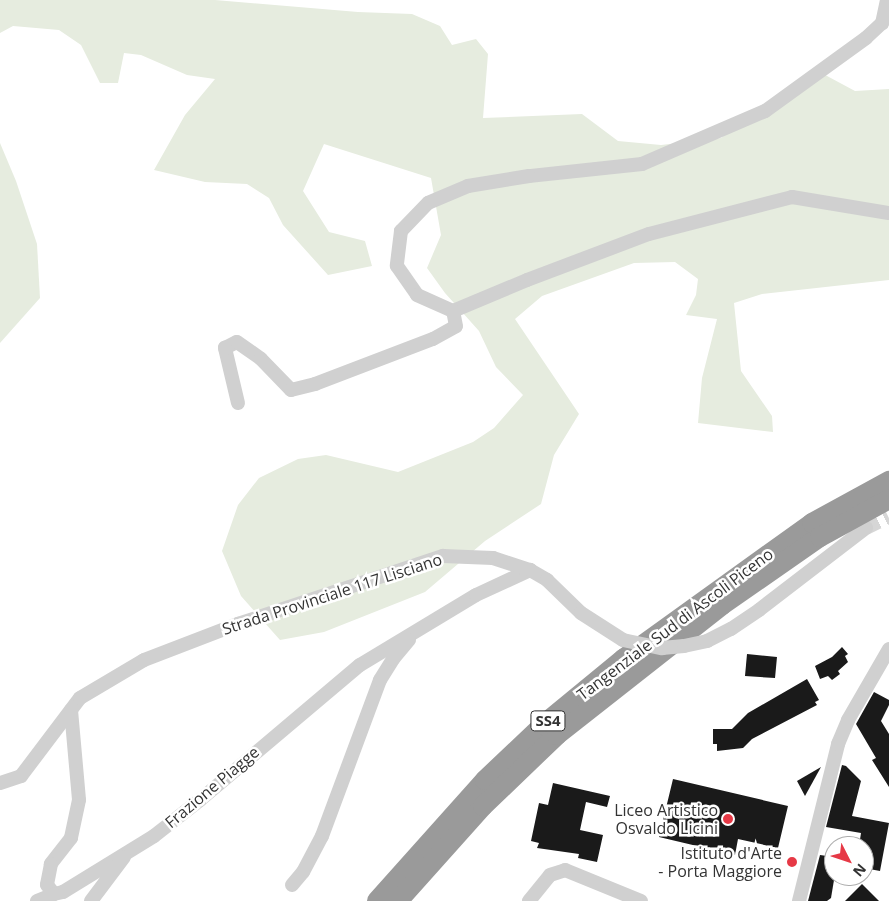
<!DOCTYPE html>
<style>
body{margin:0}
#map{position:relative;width:889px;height:901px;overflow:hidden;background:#fff;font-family:"Open Sans",sans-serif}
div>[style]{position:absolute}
.green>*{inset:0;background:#e6ecdf}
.building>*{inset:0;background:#1a1a1a}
.minor-tunnel>*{height:14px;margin-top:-7px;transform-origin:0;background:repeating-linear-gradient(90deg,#d6d6d6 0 14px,transparent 0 21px)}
.minor>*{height:14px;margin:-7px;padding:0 7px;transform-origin:7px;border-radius:7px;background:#d0d0d0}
.highway>*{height:20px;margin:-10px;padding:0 10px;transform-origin:10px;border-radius:10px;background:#9a9a9a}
.minor-bridge>*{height:14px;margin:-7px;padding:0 7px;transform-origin:7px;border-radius:7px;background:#d0d0d0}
.dots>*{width:14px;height:14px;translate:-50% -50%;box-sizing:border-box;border:2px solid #fff;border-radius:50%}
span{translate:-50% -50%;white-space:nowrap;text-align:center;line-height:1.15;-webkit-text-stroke:5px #fff;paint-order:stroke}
.shield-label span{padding:1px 4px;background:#fff;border:1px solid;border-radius:4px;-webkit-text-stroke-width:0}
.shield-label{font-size:15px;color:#333;font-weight:700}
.street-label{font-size:16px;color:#333}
.poi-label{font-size:16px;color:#333}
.right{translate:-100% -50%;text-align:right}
.north{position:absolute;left:824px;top:836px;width:50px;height:50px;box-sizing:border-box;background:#fff;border:1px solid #adadad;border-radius:50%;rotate:131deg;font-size:14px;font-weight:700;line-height:20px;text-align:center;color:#333}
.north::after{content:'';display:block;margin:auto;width:18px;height:22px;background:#e63946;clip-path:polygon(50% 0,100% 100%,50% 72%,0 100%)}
</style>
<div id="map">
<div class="green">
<i style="clip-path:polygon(0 0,215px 0,358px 12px,412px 14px,440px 26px,452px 45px,476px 39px,488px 54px,483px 118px,582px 114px,618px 141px,661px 145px,721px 138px,814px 69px,855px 91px,889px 89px,889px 280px,762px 294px,734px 303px,741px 371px,772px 416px,773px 432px,698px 423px,702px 378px,717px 319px,686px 315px,696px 295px,698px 279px,675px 262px,634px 263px,542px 296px,515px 319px,579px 414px,554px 455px,541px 504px,485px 541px,425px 592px,324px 632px,280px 640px,241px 596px,222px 551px,238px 505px,259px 478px,298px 459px,326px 455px,398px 472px,473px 442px,494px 428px,523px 395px,496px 367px,479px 331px,445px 293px,427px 268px,441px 235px,431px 178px,324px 144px,303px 191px,329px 232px,365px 241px,372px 266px,328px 275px,283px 225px,269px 198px,247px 184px,205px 182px,154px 170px,185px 115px,215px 79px,187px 75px,141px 55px,124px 53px,118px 83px,100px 83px,81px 45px,59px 30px,13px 26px,0 33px)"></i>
<i style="clip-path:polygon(0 143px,16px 181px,37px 244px,40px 298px,0 343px)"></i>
</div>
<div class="building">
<i style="clip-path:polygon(842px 647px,848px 654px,845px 656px,848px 662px,838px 671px,840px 674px,832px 680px,828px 676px,820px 679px,815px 666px,832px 657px)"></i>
<i style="clip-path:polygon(747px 654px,777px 657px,775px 678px,745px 676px)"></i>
<i style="clip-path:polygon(807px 679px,819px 700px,815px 702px,817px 705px,752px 739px,743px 748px,717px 751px,717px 744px,713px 744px,713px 729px,732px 729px,748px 713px)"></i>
<i style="clip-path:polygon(874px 692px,889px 700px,889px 705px,881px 721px,889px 734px,889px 787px,872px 760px,876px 758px,856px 724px)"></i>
<i style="clip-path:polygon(842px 765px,846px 766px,861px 781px,852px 816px,889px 823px,880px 871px,864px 868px,864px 846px,859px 846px,861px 833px,826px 827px)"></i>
<i style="clip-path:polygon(821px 767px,805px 796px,797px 781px)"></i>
<i style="clip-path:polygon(673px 779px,788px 806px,778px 848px,738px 839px,735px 855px,659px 837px)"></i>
<i style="clip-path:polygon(553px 783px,610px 796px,607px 807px,586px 802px,580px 830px,603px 835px,597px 862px,578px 858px,579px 854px,537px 848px,539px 843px,531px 841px,539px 803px,548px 805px)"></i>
<i style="clip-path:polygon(820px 855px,834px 857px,834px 880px,831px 898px,827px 901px,808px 901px)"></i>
<i style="clip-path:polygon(862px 884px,879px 901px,845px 901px)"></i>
</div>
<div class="minor-tunnel">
<i style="left:866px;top:528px;width:25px;rotate:-26deg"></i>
</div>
<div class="minor">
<i style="left:887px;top:0;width:24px;rotate:102deg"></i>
<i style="left:882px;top:23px;width:22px;rotate:137deg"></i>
<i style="left:866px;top:38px;width:125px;rotate:144.1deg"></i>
<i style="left:765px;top:111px;width:134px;rotate:156.7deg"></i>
<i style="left:642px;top:164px;width:114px;rotate:173.9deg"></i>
<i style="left:529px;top:176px;width:62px;rotate:170.7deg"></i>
<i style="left:468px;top:186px;width:43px;rotate:157deg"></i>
<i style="left:428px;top:203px;width:39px;rotate:134deg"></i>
<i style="left:401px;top:231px;width:35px;rotate:97deg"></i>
<i style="left:397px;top:266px;width:35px;rotate:55deg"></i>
<i style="left:417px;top:295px;width:39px;rotate:24deg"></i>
<i style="left:453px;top:311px;width:80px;rotate:-22.7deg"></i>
<i style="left:527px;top:280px;width:130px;rotate:-20.7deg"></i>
<i style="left:649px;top:234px;width:148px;rotate:-14.5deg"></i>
<i style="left:792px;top:197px;width:98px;rotate:9.4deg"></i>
<i style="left:238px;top:403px;width:57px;rotate:-103.3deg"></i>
<i style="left:225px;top:348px;width:13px;rotate:-27deg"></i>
<i style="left:237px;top:342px;width:29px;rotate:35deg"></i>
<i style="left:261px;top:359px;width:43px;rotate:45.9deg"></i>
<i style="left:291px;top:390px;width:25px;rotate:-14deg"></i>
<i style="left:315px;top:384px;width:126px;rotate:-20.9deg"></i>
<i style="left:433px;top:339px;width:26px;rotate:-29deg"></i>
<i style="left:456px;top:326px;width:15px;rotate:-101deg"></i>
<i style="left:759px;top:610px;width:135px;rotate:-37.5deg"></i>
<i style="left:71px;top:710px;width:90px;rotate:84.9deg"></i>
<i style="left:79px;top:800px;width:39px;rotate:102deg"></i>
<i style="left:71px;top:838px;width:33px;rotate:128deg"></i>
<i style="left:51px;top:864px;width:21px;rotate:101deg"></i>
<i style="left:47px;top:885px;width:11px;rotate:52deg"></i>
<i style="left:54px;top:894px;width:9px;rotate:-13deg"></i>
<i style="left:63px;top:892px;width:107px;rotate:-31.6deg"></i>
<i style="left:154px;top:836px;width:58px;rotate:-38deg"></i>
<i style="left:200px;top:800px;width:209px;rotate:-40.2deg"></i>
<i style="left:360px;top:665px;width:135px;rotate:-31.1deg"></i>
<i style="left:476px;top:595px;width:60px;rotate:-24.8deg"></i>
<i style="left:0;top:783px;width:22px;rotate:-18deg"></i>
<i style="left:21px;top:776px;width:98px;rotate:-52.9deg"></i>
<i style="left:80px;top:698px;width:74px;rotate:-30.7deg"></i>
<i style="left:144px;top:660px;width:101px;rotate:-21deg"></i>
<i style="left:238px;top:624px;width:216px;rotate:-18.4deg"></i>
<i style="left:443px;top:556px;width:50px;rotate:2.3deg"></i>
<i style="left:493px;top:558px;width:39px;rotate:18deg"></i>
<i style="left:530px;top:570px;width:20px;rotate:30deg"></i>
<i style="left:547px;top:580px;width:47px;rotate:44.1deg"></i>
<i style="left:292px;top:885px;width:17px;rotate:-50deg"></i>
<i style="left:303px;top:872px;width:41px;rotate:-62.2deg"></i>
<i style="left:322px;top:836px;width:166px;rotate:-69.6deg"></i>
<i style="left:380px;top:680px;width:25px;rotate:-58deg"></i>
<i style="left:393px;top:659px;width:25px;rotate:-50deg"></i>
<i style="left:37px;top:901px;width:18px;rotate:-22deg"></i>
<i style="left:91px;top:901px;width:55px;rotate:-53.1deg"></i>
<i style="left:529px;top:901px;width:33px;rotate:-51deg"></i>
<i style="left:550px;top:875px;width:16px;rotate:-18deg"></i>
<i style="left:565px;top:870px;width:82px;rotate:22.2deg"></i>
<i style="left:799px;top:901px;width:162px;rotate:-76deg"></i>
<i style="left:838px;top:744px;width:26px;rotate:-67deg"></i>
<i style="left:848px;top:720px;width:82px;rotate:-60deg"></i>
</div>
<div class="highway">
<i style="left:377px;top:901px;width:162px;rotate:-48.2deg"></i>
<i style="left:485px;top:780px;width:80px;rotate:-43.5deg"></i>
<i style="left:543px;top:725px;width:104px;rotate:-39.5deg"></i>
<i style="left:623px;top:659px;width:233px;rotate:-35.7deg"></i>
<i style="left:812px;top:523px;width:88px;rotate:-28.6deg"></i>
<i style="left:398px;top:901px;width:127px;rotate:-48.2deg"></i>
<i style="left:483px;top:806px;width:103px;rotate:-43.8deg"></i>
<i style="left:557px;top:735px;width:210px;rotate:-38.2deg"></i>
<i style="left:722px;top:605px;width:119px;rotate:-34.8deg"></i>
<i style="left:820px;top:537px;width:79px;rotate:-28.8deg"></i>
</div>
<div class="minor-bridge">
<i style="left:581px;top:613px;width:50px;rotate:32.7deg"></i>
<i style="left:623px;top:640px;width:40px;rotate:12deg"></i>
<i style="left:662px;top:648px;width:22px;rotate:-5deg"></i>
<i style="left:684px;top:646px;width:24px;rotate:-12deg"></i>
<i style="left:707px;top:641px;width:27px;rotate:-27deg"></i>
<i style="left:731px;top:629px;width:34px;rotate:-34deg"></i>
</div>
<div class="dots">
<i style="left:728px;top:819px;background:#e63946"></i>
<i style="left:792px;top:862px;background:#e63946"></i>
</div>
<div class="shield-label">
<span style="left:548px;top:721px">SS4</span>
</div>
<div class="street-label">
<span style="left:332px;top:594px;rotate:-18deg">Strada Provinciale 117 Lisciano</span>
<span style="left:675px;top:624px;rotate:-37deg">Tangenziale Sud di Ascoli Piceno</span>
<span style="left:212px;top:787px;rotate:-40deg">Frazione Piagge</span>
</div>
<div class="poi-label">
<span class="right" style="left:718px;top:819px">Liceo Artistico<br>Osvaldo Licini</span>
<span class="right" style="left:782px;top:862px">Istituto d'Arte<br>- Porta Maggiore</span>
</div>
<div class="north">N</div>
</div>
